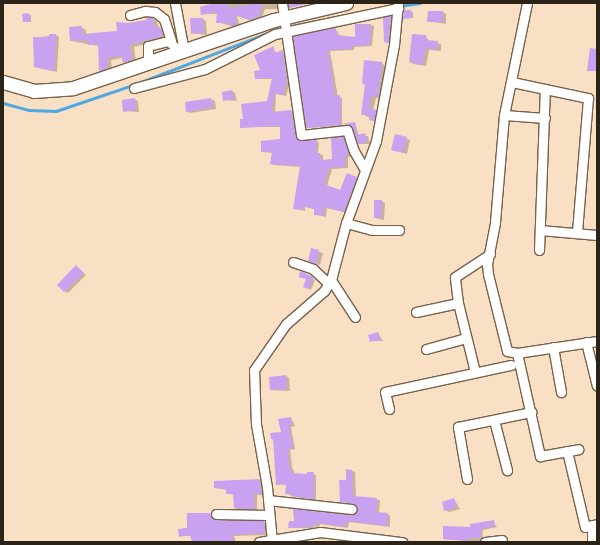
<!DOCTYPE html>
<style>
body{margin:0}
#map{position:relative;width:600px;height:545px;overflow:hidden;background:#f9dfc4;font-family:"Work Sans",sans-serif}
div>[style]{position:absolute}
.shadow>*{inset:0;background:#0003}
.stream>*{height:2.5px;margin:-1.25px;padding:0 1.25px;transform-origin:1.25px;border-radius:1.25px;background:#50a8e2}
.building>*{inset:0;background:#c9a1f1}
.roads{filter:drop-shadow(1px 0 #776149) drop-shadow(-1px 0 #776149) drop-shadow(0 1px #776149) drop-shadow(0 -1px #776149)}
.street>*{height:9px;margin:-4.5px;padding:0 4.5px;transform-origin:4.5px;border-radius:4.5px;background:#fff}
.secondary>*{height:13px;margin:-6.5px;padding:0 6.5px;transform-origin:6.5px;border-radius:6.5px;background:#fff}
span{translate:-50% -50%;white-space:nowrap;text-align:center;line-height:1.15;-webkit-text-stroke:3.5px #fff;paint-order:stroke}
.frame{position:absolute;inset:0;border:4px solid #2b2218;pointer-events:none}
</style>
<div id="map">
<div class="shadow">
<i style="clip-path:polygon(214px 3px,279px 3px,279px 9px,265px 9px,262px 18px,253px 21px,237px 16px,240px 26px,235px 27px,217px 22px,218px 14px,202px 14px)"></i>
<i style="clip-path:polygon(405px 11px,413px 12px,413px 18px,404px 18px)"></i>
<i style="clip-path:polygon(443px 12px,446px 14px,446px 24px,428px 21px)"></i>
<i style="clip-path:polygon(24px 14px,31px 15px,31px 22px,24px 22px)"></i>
<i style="clip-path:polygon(171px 14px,174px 16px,177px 32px,175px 31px)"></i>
<i style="clip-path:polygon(391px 17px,394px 19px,391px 44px,385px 42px)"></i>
<i style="clip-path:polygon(153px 19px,157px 22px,159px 28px,164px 30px,167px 38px,134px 47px,136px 62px,128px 65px,122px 58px,111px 60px,112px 70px,104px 73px,100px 70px,99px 46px,71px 41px,82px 28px,86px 30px,86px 35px,118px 32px,128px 24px)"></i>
<i style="clip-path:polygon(203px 19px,206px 21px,207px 35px,192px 33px)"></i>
<i style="clip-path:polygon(371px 25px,374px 26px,372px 46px,354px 47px,354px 50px,330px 51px,338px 97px,342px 98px,342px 126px,307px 128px,294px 37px,335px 28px,340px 36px,356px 38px)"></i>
<i style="clip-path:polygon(56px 35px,59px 37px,57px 72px,35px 67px,34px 38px)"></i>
<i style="clip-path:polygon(426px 36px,429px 41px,441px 44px,441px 51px,429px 50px,426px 66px,413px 64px,410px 62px)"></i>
<i style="clip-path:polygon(273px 47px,276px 53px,285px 53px,290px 82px,286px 96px,276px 94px,275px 112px,294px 113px,299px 141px,319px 142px,318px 154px,323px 155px,323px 161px,333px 160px,343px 138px,346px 139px,352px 156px,348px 157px,348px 168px,332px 169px,327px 186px,341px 191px,356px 178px,359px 179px,347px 213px,327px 208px,326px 217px,315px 214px,315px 209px,305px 207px,305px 211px,294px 208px,301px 167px,274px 165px,271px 164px,273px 153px,262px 152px,281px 140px,281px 127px,241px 127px,244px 120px,268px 102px,273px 79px,256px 79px)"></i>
<i style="clip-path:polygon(381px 63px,386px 66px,382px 99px,376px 98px,373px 110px,380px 113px,378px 122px,362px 114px,366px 85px,363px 84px)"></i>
<i style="clip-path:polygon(232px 91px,235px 93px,237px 101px,224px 100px)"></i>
<i style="clip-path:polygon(134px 99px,138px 101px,139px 112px,124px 111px)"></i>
<i style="clip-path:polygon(211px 99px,215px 101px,216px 109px,190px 113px,187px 111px)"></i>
<i style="clip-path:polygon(355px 123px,359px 136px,368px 136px,370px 144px,359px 144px,353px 127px,345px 125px)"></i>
<i style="clip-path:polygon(396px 135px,410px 140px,407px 154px,392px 149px)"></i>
<i style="clip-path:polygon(381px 201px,385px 203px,384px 220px,375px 218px)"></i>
<i style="clip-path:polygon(311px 249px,323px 253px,320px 265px,312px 262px)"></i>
<i style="clip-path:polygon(77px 267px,86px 275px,68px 293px,64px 291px)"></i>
<i style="clip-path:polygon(301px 272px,315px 280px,311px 290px,307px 288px,307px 279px)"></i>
<i style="clip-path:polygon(378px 333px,383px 341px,371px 341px)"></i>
<i style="clip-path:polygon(286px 376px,289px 378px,290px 391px,271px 390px)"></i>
<i style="clip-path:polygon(291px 418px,295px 426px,291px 427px,295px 449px,290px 450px,292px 467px,295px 474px,316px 475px,316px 500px,295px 497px,286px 493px,287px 485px,277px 484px,274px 440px,272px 439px,282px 433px)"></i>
<i style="clip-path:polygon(352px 471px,355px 472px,356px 497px,380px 500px,379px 514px,390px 515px,390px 527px,349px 522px,348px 528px,320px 524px,319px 527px,314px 526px,314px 528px,289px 528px,358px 513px,356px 505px,341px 501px)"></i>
<i style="clip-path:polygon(259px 480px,262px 481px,264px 495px,257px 495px,257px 510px,237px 509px,235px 508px,234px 495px,227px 493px,227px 490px,215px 488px,215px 482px)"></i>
<i style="clip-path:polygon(454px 499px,460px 509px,449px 512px,445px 510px)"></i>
<i style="clip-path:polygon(213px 516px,217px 521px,264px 522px,267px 524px,268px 535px,234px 536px,236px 542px,193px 542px,191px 536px,180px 536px,188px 529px)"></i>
<i style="clip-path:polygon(493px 521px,497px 527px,483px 530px,482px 542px,444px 539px)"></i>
</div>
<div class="stream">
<i style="left:399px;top:6px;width:21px;rotate:-8deg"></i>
<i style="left:287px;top:27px;width:55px;rotate:-11.5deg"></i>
<i style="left:141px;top:82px;width:133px;rotate:-21.2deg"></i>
<i style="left:3px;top:103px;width:27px;rotate:15deg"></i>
<i style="left:29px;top:110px;width:27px;rotate:2deg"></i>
<i style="left:56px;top:111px;width:81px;rotate:-18.7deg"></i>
</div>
<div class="building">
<i style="clip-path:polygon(214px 3px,228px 3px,228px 8px,263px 3px,259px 17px,249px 20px,235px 15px,237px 24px,231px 26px,230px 23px,216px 23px,217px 12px,201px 15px,200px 7px)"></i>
<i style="clip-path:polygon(288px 3px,307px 3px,307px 4px,289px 8px)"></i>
<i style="clip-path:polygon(404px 10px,411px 10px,412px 18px,403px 19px)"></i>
<i style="clip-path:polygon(428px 11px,443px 11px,443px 22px,427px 22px)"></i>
<i style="clip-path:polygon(29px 13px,30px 22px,23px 22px,22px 14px)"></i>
<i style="clip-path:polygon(391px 16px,388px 43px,384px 42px,383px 17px)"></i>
<i style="clip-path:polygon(146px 17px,153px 18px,155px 28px,160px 27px,163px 36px,130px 45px,132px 60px,123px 63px,121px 56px,107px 58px,108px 68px,99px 71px,98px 44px,88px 45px,87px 40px,70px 41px,69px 27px,82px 26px,82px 34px,117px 31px,116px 22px,127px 23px,147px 20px)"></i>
<i style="clip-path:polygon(190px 18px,203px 18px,204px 33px,191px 34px)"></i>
<i style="clip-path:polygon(355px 24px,371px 24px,370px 45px,352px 46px,352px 49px,328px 50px,335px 96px,340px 95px,341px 103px,340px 125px,306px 128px,293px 36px,335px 27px,337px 35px,355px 37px)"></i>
<i style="clip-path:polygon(49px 34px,56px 34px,54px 71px,34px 67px,33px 37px,49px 37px)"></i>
<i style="clip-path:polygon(412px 34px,426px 35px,426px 40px,438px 41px,437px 49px,426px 49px,422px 65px,409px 62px)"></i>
<i style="clip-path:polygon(274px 46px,274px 53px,283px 50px,287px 80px,283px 95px,274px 93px,272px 112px,291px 110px,296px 138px,301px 141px,317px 139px,315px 153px,320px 153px,321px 160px,332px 159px,331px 138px,343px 136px,349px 155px,345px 156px,345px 167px,329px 168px,324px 184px,340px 190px,347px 173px,357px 177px,344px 212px,324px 207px,323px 216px,314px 215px,314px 209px,303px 206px,302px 210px,293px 209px,300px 166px,270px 164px,272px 152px,261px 152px,261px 141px,280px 139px,280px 126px,240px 128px,240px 119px,243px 119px,241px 104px,267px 101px,272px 78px,255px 79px,254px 71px,260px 70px,254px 55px)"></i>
<i style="clip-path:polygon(590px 48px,597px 49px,597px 71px,587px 71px)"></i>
<i style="clip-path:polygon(364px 60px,382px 62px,378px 97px,371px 96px,369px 108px,376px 110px,374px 121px,369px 120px,370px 115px,361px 115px,365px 84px,362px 84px)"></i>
<i style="clip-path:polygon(232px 90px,234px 99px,223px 101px,222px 92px)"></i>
<i style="clip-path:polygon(135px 98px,136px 110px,123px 112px,122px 100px)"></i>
<i style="clip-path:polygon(211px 98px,213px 107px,186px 112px,185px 102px)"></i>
<i style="clip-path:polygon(355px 122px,357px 135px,365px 133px,367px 142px,358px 144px,352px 126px,342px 124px)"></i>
<i style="clip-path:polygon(395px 134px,407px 137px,403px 153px,391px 150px)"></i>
<i style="clip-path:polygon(374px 200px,382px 200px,381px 218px,374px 218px)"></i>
<i style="clip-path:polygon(311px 248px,319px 250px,316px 264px,308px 261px)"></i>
<i style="clip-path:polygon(76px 265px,84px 273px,64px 292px,57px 285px)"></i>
<i style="clip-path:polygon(300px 271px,313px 277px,309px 289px,303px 287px,306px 279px,299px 277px)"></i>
<i style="clip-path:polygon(378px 332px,380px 340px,370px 342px,368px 335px)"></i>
<i style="clip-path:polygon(286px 375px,287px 389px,270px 390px,269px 377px)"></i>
<i style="clip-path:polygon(291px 417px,292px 425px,289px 426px,293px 448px,288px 449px,289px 465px,292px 473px,307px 474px,307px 472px,314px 472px,314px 499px,291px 496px,291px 494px,285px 494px,286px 484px,276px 485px,273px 439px,271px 439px,270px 433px,281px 432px,278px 419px)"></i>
<i style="clip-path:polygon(346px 469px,352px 470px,353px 496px,377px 498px,376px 512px,388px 513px,387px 526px,346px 521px,345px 527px,317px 523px,317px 526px,311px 525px,311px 527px,288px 528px,289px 521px,294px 521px,293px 509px,351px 515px,357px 513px,355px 504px,340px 502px,339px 480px,346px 480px)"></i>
<i style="clip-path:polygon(259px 479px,262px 494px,254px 494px,255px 509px,234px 508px,233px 494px,226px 494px,226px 489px,214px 488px,214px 481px)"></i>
<i style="clip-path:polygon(454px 498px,457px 507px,444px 511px,442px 502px)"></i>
<i style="clip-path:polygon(187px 513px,210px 513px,216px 520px,264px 521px,265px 533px,232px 535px,234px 542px,221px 542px,220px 540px,192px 542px,190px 535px,179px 537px,178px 529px,187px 528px)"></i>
<i style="clip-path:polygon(494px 520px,495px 526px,481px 529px,481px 538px,468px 538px,468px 541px,443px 539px,443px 526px,470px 527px,470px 524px)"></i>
</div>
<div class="roads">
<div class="street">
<i style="left:175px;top:3px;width:49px;rotate:79.4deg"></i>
<i style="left:282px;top:3px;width:133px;rotate:81.8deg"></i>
<i style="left:301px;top:135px;width:46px;rotate:-6.2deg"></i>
<i style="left:347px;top:130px;width:22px;rotate:72deg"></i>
<i style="left:354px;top:151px;width:22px;rotate:60deg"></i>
<i style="left:527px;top:3px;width:114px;rotate:101.6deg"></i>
<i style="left:504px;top:115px;width:108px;rotate:94.8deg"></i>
<i style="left:495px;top:223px;width:42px;rotate:101deg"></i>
<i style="left:487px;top:264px;width:10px;rotate:84deg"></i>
<i style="left:488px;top:274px;width:79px;rotate:76.1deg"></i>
<i style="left:507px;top:351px;width:10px;rotate:11deg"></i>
<i style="left:517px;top:353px;width:81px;rotate:-8.5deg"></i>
<i style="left:130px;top:15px;width:16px;rotate:-15deg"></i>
<i style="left:145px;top:11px;width:10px;rotate:6deg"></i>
<i style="left:155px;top:12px;width:11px;rotate:38deg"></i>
<i style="left:164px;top:19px;width:23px;rotate:72deg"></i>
<i style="left:148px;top:63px;width:17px;rotate:-90deg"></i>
<i style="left:148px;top:46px;width:21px;rotate:-14deg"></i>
<i style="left:168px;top:41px;width:8px;rotate:40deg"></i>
<i style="left:512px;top:82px;width:78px;rotate:11.9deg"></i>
<i style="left:588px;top:98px;width:133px;rotate:94.7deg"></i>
<i style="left:134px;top:88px;width:73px;rotate:-15deg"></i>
<i style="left:205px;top:69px;width:78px;rotate:-26.6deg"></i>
<i style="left:275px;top:34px;width:126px;rotate:-11.9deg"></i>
<i style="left:504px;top:115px;width:41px;rotate:4.2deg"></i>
<i style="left:346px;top:223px;width:27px;rotate:15deg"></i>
<i style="left:372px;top:230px;width:27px"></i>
<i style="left:540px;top:230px;width:57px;rotate:5deg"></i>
<i style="left:539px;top:250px;width:160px;rotate:-87.9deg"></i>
<i style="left:293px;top:262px;width:21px;rotate:19deg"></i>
<i style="left:313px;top:269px;width:22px;rotate:43deg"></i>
<i style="left:331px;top:280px;width:44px;rotate:57deg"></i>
<i style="left:416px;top:312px;width:43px;rotate:-12.1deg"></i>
<i style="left:586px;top:342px;width:45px;rotate:76deg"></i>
<i style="left:553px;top:347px;width:46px;rotate:79.9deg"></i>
<i style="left:426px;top:349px;width:41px;rotate:-15.4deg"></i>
<i style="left:517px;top:353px;width:106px;rotate:77.4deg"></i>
<i style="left:540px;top:456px;width:39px;rotate:-10deg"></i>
<i style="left:475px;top:372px;width:71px;rotate:-103.8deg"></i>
<i style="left:458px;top:303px;width:26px;rotate:-97deg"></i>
<i style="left:455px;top:277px;width:42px;rotate:-33.3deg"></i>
<i style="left:389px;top:409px;width:17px;rotate:-103deg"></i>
<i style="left:385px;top:392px;width:129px;rotate:-12.1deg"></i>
<i style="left:494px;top:420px;width:52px;rotate:75.4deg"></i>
<i style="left:567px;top:451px;width:78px;rotate:76.7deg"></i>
<i style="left:585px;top:527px;width:12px;rotate:-14deg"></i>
<i style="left:467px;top:479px;width:53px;rotate:-99.8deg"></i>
<i style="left:458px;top:427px;width:75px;rotate:-11.6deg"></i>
<i style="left:268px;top:500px;width:84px;rotate:6.1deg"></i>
<i style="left:216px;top:514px;width:53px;rotate:1.1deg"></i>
<i style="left:259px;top:542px;width:62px;rotate:-9.3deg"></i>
<i style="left:320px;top:532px;width:83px;rotate:7deg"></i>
<i style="left:272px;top:542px;width:55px;rotate:-95.2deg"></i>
<i style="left:267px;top:487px;width:64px;rotate:-99.9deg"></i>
<i style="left:256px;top:424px;width:54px;rotate:-92.1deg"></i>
<i style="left:254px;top:370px;width:56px;rotate:-55.2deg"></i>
<i style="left:286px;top:324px;width:50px;rotate:-41deg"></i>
<i style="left:324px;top:291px;width:13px;rotate:-58deg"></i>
<i style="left:331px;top:280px;width:59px;rotate:-75.3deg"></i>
<i style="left:346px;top:223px;width:87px;rotate:-69.9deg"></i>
<i style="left:376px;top:141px;width:98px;rotate:-79.4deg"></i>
<i style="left:394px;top:45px;width:42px;rotate:-84.6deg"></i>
<i style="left:485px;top:542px;width:17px;rotate:-7deg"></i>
<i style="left:592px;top:542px;width:17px;rotate:-90deg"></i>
</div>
<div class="secondary">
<i style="left:3px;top:82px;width:32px;rotate:16deg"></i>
<i style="left:34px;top:91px;width:39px;rotate:-4deg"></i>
<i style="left:73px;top:88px;width:212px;rotate:-18.7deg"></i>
<i style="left:274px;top:20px;width:74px;rotate:-13.3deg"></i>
</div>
</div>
<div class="frame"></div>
</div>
